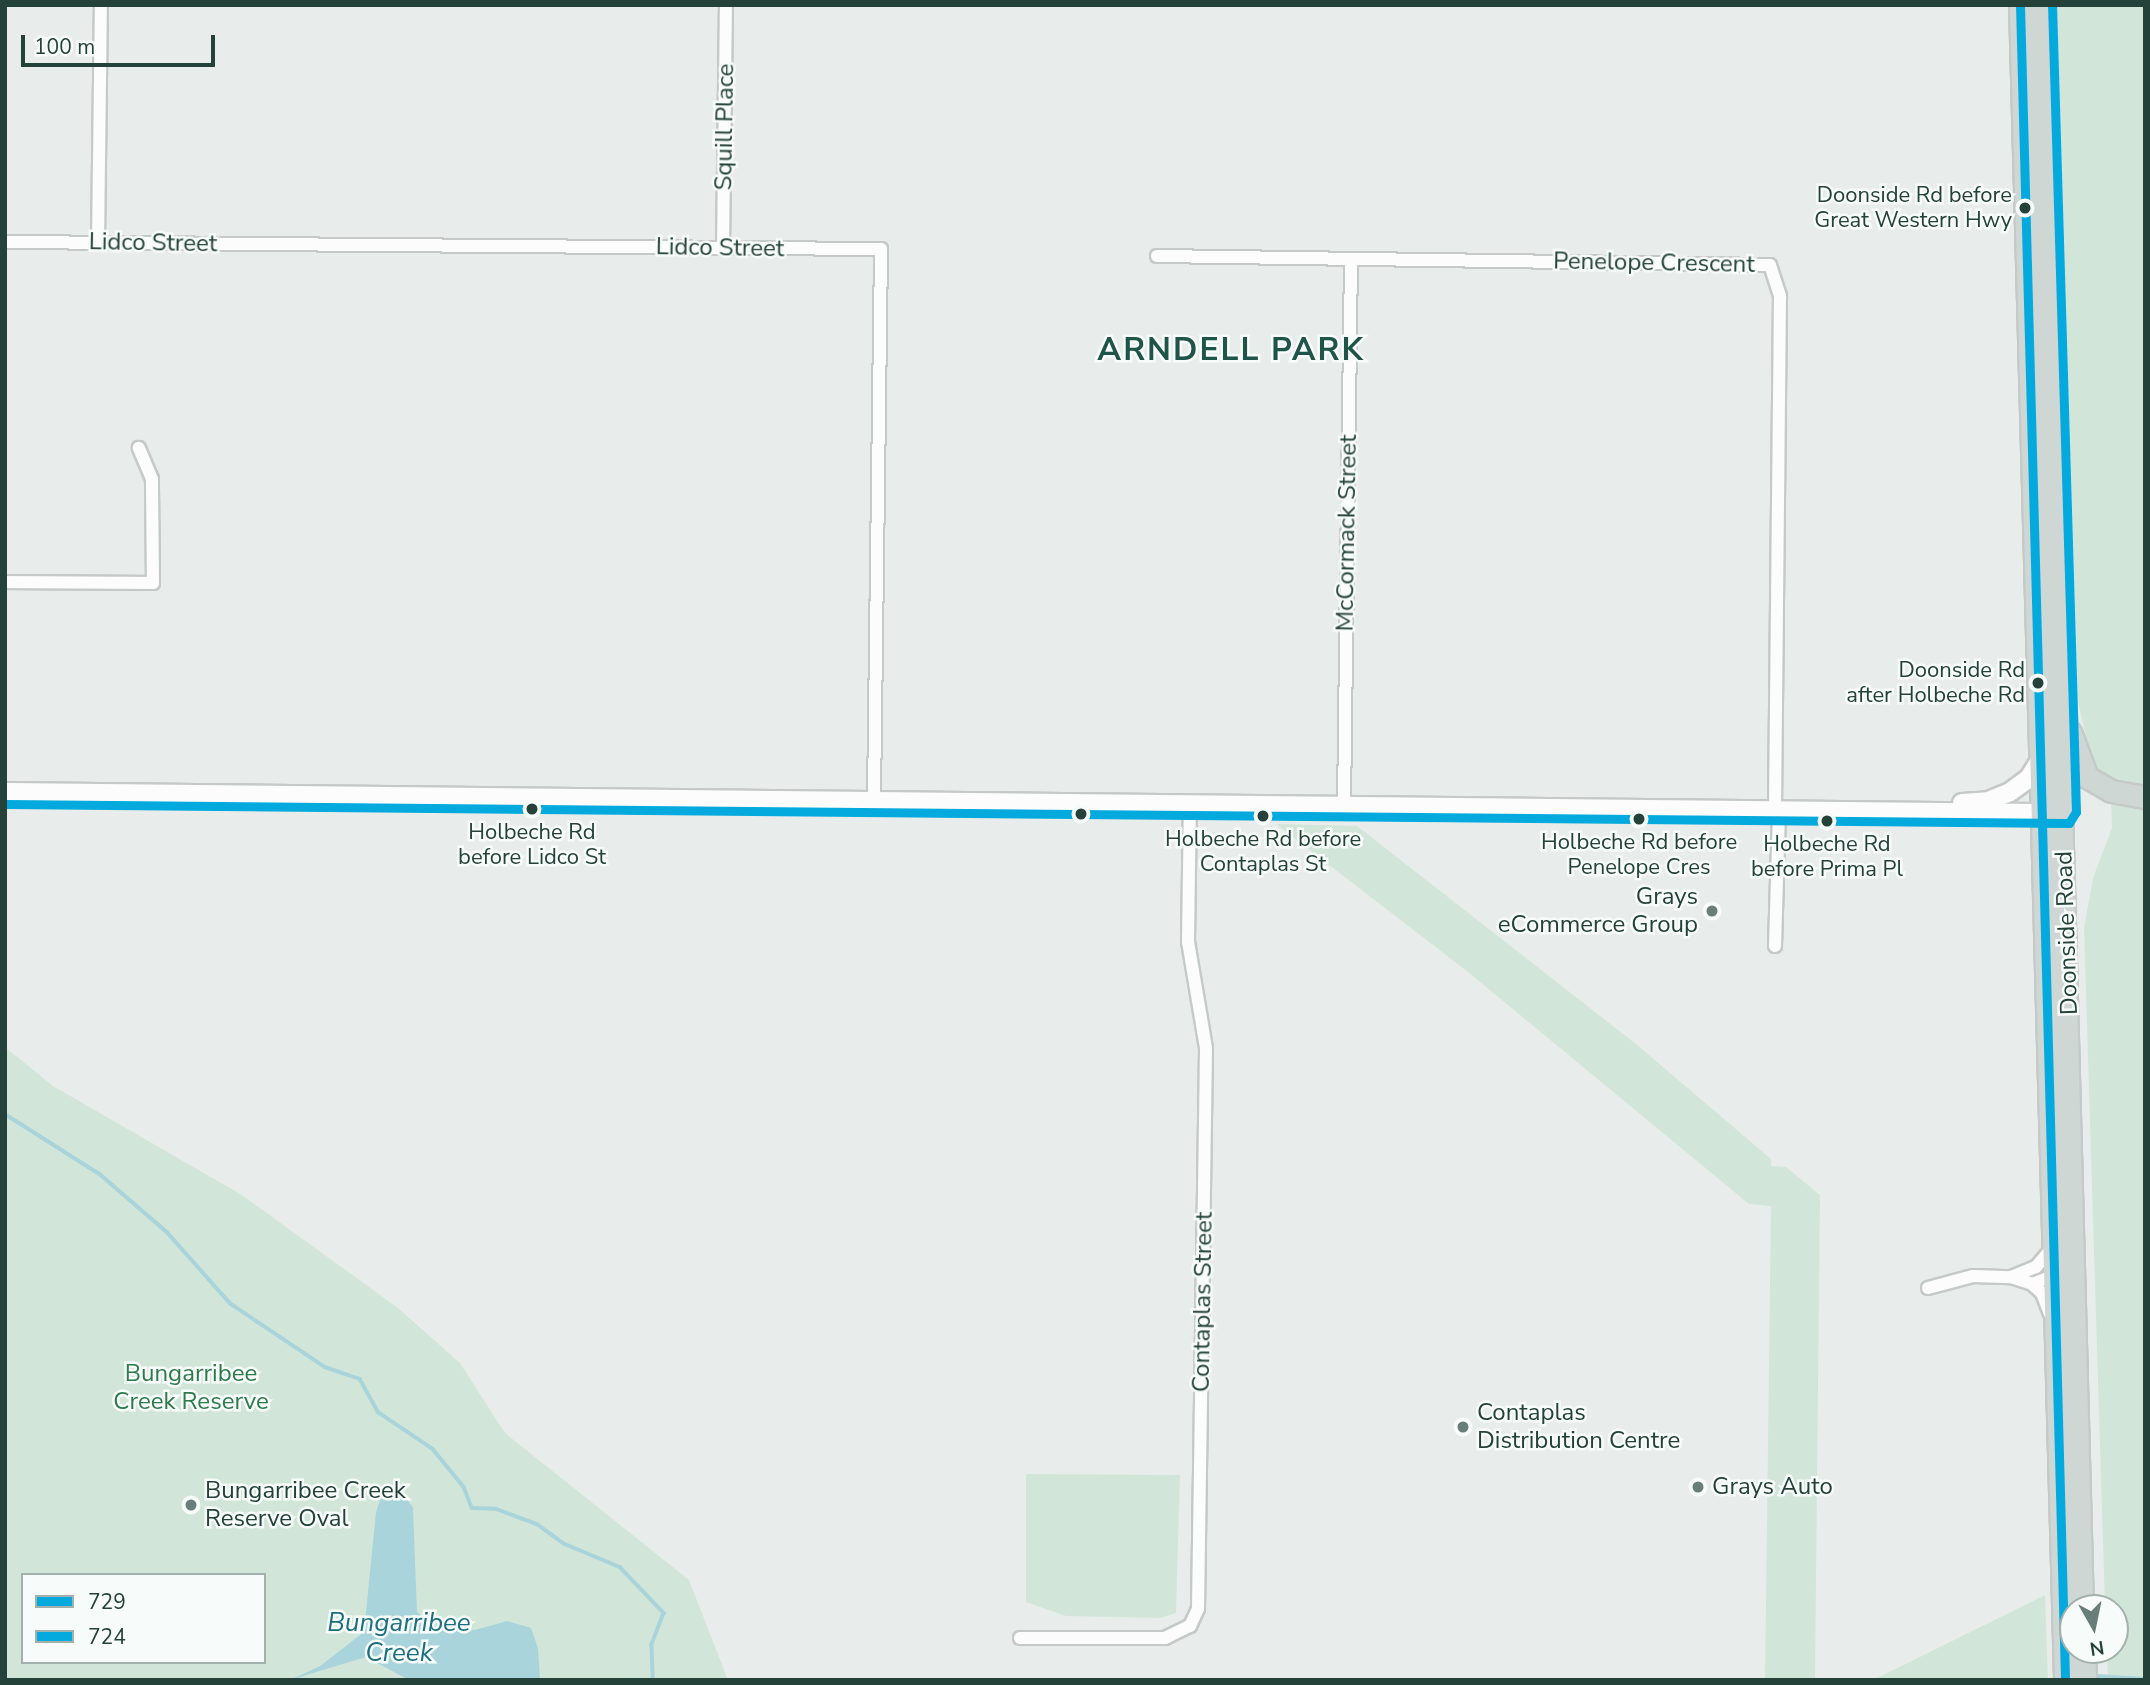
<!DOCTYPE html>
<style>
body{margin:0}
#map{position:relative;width:2150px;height:1685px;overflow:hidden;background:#e8edeb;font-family:"Nunito Sans",sans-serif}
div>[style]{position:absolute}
.green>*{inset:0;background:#d1e6d8}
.water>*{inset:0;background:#a9d4db}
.stream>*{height:3.5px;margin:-1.75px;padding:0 1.75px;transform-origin:1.75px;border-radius:1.75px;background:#a9d4db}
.roads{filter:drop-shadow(2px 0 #c5cac8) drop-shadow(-2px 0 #c5cac8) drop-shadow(0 2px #c5cac8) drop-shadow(0 -2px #c5cac8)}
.street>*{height:12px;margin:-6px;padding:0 6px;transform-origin:6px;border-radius:6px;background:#fcfcfc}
.secondary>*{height:18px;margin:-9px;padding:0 9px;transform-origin:9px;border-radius:9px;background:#fcfcfc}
.primary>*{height:21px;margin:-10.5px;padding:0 10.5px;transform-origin:10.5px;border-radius:10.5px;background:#cfd7d5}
.bus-1>*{height:9px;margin:-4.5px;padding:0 4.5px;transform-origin:4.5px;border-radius:4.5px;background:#04aadd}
.bus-2>*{height:9px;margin:-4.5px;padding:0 4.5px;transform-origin:4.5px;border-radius:4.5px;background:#04aadd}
.dots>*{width:19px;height:19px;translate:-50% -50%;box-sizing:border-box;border:4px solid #f7fbf9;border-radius:50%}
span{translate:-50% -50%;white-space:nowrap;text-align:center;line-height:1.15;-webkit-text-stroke:5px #f7fbf9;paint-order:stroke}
.bus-label{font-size:22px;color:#24423a}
.right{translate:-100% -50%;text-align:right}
.street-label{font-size:24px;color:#24423a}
.poi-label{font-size:24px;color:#24423a}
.left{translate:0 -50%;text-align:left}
.park-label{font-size:24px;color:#2d7a4b}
.water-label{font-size:26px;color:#1c6f80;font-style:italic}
.district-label{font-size:32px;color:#1f5548;font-weight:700;letter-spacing:2px}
.frame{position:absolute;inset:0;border:7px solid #24423a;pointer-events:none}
.legend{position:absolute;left:21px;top:1573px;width:245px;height:91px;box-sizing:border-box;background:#f7fbf9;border:2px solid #a3b1ad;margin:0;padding:9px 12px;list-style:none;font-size:21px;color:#24423a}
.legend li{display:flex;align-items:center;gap:14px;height:35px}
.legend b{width:35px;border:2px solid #a3b1ad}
.north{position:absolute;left:2059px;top:1594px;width:70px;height:70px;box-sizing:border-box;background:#f7fbf9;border:2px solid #a3b1ad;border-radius:50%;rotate:171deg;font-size:19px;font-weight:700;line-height:28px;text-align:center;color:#24423a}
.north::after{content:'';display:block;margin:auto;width:24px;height:32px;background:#697e78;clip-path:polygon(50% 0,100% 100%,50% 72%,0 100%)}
.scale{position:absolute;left:21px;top:35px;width:194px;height:32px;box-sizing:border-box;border:4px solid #24423a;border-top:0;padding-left:9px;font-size:21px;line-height:24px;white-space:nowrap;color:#24423a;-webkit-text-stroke:5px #f7fbf9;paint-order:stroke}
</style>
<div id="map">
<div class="green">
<i style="clip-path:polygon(2057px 5px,2145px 5px,2145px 1680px,2108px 1680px,2107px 1650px,2115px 1650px,2115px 1608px,2105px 1608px,2084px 928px,2093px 878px,2112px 828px,2111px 799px,2089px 752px,2078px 701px)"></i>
<i style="clip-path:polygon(1276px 824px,1357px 826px,1636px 1044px,1771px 1159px,1771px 1166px,1786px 1167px,1820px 1195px,1815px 1680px,1765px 1680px,1771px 1206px,1749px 1204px,1468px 972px)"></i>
<i style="clip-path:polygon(evenodd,5px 1047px,53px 1086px,242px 1195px,398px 1308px,460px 1363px,505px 1433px,689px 1580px,728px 1680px,5px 1680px,5px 1047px,23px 1575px,264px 1575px,264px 1662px,23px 1662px,23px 1575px)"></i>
<i style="clip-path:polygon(1026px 1474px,1180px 1475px,1176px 1613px,1161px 1618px,1066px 1616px,1026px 1602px)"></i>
<i style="clip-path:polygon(2045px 1595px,2048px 1680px,1873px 1680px)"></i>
</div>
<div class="water">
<i style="clip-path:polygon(400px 1489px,413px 1508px,417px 1612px,434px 1625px,456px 1629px,475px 1630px,507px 1621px,531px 1628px,538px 1648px,540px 1680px,409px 1680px,366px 1657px,290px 1680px,320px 1666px,364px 1632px,376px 1512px,382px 1495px)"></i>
</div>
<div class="stream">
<i style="left:5px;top:1114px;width:114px;rotate:32.4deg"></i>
<i style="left:101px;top:1175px;width:87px;rotate:40.8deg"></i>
<i style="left:167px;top:1232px;width:96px;rotate:48.4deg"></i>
<i style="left:231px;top:1304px;width:113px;rotate:33.8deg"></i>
<i style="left:325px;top:1367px;width:37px;rotate:19deg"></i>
<i style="left:360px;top:1379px;width:38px;rotate:61deg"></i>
<i style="left:378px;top:1412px;width:66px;rotate:33.9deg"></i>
<i style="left:433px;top:1449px;width:49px;rotate:50.8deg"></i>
<i style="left:464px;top:1487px;width:22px;rotate:69deg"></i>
<i style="left:472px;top:1508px;width:24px;rotate:2deg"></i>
<i style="left:496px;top:1509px;width:44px;rotate:20.1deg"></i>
<i style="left:537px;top:1524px;width:34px;rotate:36deg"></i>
<i style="left:565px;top:1544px;width:60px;rotate:22.7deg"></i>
<i style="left:620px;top:1567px;width:64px;rotate:46.3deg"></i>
<i style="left:664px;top:1613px;width:34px;rotate:111deg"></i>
<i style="left:652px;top:1645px;width:35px;rotate:88deg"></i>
<i style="left:2097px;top:1676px;width:48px;rotate:3.6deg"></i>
<i style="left:28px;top:1680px;width:59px"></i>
</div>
<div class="roads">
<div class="street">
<i style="left:5px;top:242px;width:876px;rotate:0.46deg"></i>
<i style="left:881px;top:249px;width:553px;rotate:90.73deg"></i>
<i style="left:98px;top:243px;width:238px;rotate:-89.3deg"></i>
<i style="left:723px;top:248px;width:243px;rotate:-89.3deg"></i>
<i style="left:1157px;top:256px;width:613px;rotate:0.84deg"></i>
<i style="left:1770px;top:265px;width:33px;rotate:72deg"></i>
<i style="left:1780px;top:296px;width:516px;rotate:90.56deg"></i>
<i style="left:5px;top:582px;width:148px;rotate:0.4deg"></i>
<i style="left:153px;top:583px;width:104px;rotate:-90.6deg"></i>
<i style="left:152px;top:479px;width:34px;rotate:-113deg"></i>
<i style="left:1344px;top:806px;width:547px;rotate:-89.27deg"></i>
<i style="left:1775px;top:946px;width:134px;rotate:-88.3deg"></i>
<i style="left:2011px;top:1277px;width:27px;rotate:-22deg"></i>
<i style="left:2036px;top:1267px;width:25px;rotate:-50deg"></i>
<i style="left:2032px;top:1284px;width:13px;rotate:42deg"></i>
<i style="left:2042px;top:1293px;width:22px;rotate:69deg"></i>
<i style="left:1928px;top:1288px;width:47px;rotate:-14.9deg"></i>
<i style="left:1973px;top:1276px;width:38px;rotate:2deg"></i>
<i style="left:2011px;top:1277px;width:22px;rotate:18deg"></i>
<i style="left:2032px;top:1284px;width:26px;rotate:-21deg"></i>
<i style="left:1020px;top:1638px;width:145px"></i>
<i style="left:1165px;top:1638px;width:28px;rotate:-26deg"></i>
<i style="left:1190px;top:1626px;width:19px;rotate:-65deg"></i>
<i style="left:1198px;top:1609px;width:561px;rotate:-89.18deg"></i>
<i style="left:1206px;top:1048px;width:108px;rotate:-99.6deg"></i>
<i style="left:1188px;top:942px;width:137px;rotate:-89.2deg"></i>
</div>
<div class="secondary">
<i style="left:5px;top:792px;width:2048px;rotate:0.59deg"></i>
<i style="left:1962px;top:803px;width:26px;rotate:-4deg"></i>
<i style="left:1988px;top:801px;width:24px;rotate:-22deg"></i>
<i style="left:2010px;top:792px;width:24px;rotate:-36deg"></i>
<i style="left:2029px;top:778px;width:19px;rotate:-58deg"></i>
</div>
<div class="primary">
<i style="left:2020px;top:5px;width:1676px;rotate:88.46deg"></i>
<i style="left:2040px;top:5px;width:1604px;rotate:88.5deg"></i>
<i style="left:2070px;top:732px;width:48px;rotate:69.3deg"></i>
<i style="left:2087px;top:777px;width:28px;rotate:30deg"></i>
<i style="left:2111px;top:791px;width:35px;rotate:10deg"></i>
<i style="left:2084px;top:1650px;width:30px;rotate:88deg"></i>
</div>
</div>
<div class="bus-1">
<i style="left:2020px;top:5px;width:1676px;rotate:88.46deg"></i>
</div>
<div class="bus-2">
<i style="left:5px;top:804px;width:2064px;rotate:0.53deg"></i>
<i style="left:2069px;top:823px;width:13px;rotate:-58deg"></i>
<i style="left:2076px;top:812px;width:807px;rotate:-91.7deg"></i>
</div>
<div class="dots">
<i style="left:2025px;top:208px;background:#24423a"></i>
<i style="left:2038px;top:683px;background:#24423a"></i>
<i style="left:532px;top:809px;background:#24423a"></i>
<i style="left:1081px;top:814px;background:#24423a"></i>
<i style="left:1263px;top:816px;background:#24423a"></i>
<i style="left:1639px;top:819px;background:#24423a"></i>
<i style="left:1827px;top:821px;background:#24423a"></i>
<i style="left:1712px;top:911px;background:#697e78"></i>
<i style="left:1463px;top:1427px;background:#697e78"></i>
<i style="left:1698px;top:1487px;background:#697e78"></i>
<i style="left:191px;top:1505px;background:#697e78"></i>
</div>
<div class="bus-label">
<span class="right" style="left:2012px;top:208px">Doonside Rd before<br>Great Western Hwy</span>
<span class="right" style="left:2025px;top:683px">Doonside Rd<br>after Holbeche Rd</span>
<span style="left:532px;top:845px">Holbeche Rd<br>before Lidco St</span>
<span style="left:1263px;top:852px">Holbeche Rd before<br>Contaplas St</span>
<span style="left:1639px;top:855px">Holbeche Rd before<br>Penelope Cres</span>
<span style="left:1827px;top:857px">Holbeche Rd<br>before Prima Pl</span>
</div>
<div class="street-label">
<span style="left:725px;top:127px;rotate:-89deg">Squill Place</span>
<span style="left:153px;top:243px;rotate:1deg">Lidco Street</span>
<span style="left:720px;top:248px;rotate:1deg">Lidco Street</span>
<span style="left:1654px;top:263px;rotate:1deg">Penelope Crescent</span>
<span style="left:1347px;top:533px;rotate:-89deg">McCormack Street</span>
<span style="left:2067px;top:933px;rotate:-92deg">Doonside Road</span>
<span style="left:1203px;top:1302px;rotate:-89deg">Contaplas Street</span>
</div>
<div class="poi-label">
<span class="right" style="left:1698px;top:911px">Grays<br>eCommerce Group</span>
<span class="left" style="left:1477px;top:1427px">Contaplas<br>Distribution Centre</span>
<span class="left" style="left:1712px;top:1487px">Grays Auto</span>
<span class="left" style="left:205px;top:1505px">Bungarribee Creek<br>Reserve Oval</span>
</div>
<div class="park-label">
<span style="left:191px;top:1388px">Bungarribee<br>Creek Reserve</span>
</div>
<div class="water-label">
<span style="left:399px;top:1638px">Bungarribee<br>Creek</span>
</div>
<div class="district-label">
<span style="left:1231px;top:350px">ARNDELL PARK</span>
</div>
<div class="frame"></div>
<ul class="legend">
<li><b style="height:9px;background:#04aadd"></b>729</li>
<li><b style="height:9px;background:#04aadd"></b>724</li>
</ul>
<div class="north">N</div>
<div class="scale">100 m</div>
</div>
